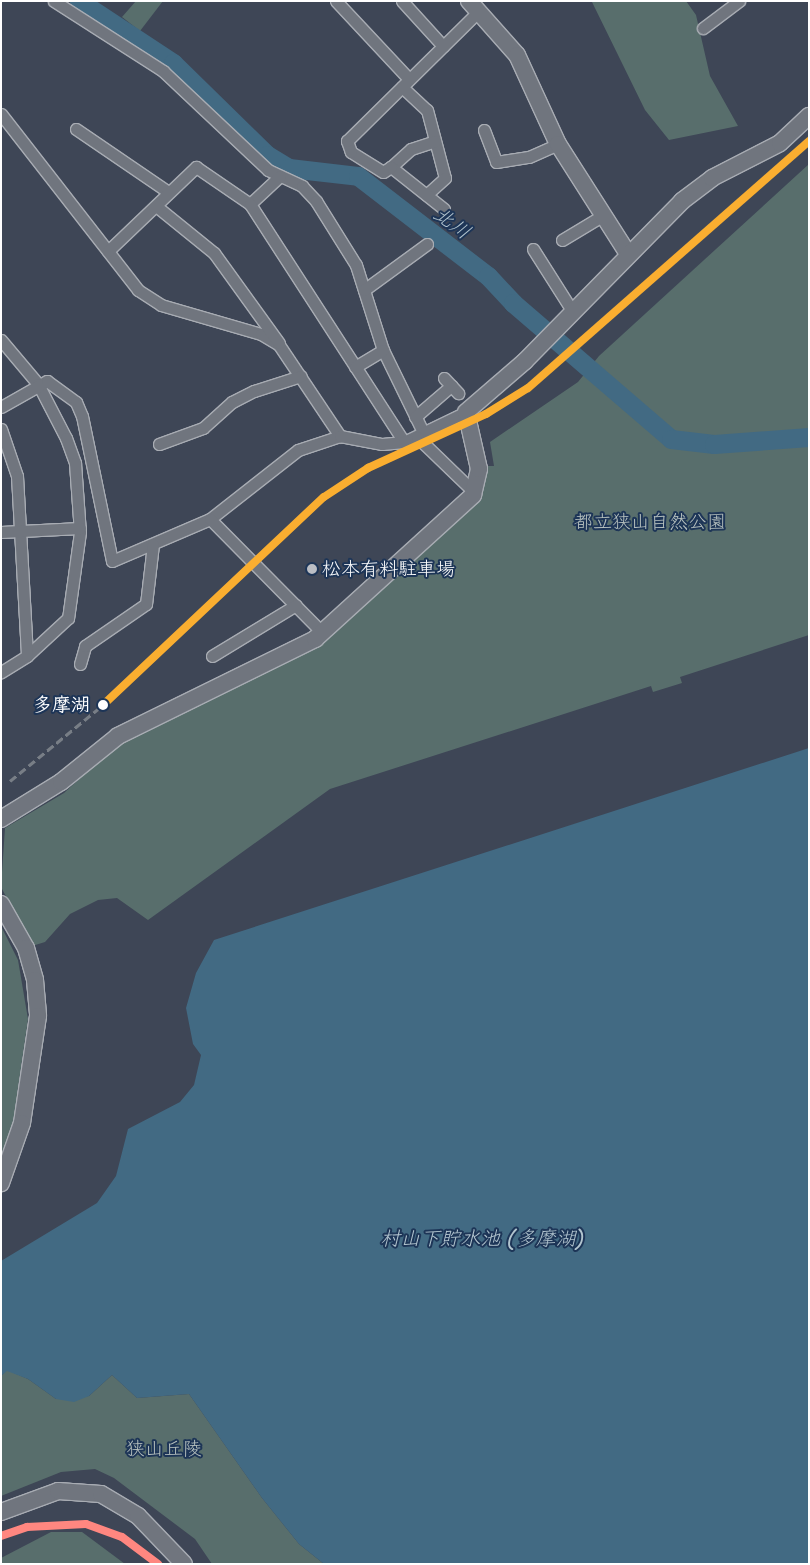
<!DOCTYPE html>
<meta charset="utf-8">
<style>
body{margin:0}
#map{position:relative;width:810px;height:1565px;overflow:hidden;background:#3e4656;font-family:"Shantell Sans","Klee One",sans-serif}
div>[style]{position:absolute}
.green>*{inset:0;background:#586e6c}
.water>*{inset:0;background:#426a83}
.river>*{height:19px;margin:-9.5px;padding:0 9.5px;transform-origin:9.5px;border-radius:9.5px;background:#426a83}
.roads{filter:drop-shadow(1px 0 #a8acb3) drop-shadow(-1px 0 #a8acb3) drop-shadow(0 1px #a8acb3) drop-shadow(0 -1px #a8acb3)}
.street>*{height:11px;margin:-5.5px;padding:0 5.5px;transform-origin:5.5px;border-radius:5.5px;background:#70757e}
.secondary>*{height:16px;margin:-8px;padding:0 8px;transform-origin:8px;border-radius:8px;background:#70757e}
.rail>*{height:3px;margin-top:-1.5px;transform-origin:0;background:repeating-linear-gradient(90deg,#787e86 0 8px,transparent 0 12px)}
.rail-1>*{height:8px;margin:-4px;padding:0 4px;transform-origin:4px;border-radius:4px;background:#faae30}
.rail-2>*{height:8px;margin:-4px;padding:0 4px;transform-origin:4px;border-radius:4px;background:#ff8780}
.dots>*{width:14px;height:14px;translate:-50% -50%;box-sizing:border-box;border:2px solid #1d3557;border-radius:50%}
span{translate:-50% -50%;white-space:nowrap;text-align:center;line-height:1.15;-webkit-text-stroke:4px #1d3557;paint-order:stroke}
.park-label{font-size:19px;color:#b6c0be}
.poi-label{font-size:19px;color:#fff}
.left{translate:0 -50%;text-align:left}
.stop-label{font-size:19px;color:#fff;font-weight:700}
.right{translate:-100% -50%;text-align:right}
.water-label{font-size:20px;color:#b3c5cf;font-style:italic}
.frame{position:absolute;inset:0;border:2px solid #fff;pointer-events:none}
</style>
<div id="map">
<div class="green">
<i style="clip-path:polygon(136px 1px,163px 1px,140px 31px,122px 17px)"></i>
<i style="clip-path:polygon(686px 1px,696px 15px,710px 76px,738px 126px,669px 140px,645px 110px,592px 2px)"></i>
<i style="clip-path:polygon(809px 164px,809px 635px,680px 677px,682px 683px,653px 692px,651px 686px,330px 789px,148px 920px,117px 898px,98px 900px,70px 914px,45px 942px,32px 946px,1px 887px,5px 828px,64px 793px,126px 736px,315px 649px,471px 507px,483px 466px,494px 466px,490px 442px,578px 382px,599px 356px)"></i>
<i style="clip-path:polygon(1px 926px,18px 960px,28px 1019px,13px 1123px,1px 1155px)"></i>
<i style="clip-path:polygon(7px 1370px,28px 1379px,56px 1399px,89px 1396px,112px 1375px,137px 1398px,189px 1394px,262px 1498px,299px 1544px,324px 1564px,212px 1564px,195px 1539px,114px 1478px,95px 1469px,61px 1472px,1px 1496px,1px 1376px)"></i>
<i style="clip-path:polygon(51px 1532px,82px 1532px,125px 1564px,1px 1564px,1px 1558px)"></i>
</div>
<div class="water">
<i style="clip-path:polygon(809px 748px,809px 1564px,324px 1564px,299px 1544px,262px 1498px,189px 1394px,137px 1398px,112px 1375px,89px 1396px,74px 1402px,56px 1399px,28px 1379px,7px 1371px,1px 1376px,1px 1261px,97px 1203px,116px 1176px,128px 1129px,180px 1102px,194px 1085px,201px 1055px,193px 1044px,186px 1008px,196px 973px,214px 940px)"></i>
</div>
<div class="river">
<i style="left:79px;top:1px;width:113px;rotate:33.4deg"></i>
<i style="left:173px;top:63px;width:132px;rotate:44.4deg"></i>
<i style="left:267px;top:155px;width:26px;rotate:31deg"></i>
<i style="left:289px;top:168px;width:69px;rotate:6.6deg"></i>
<i style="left:358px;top:176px;width:164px;rotate:37.6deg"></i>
<i style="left:488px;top:276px;width:37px;rotate:47deg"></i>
<i style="left:513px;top:303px;width:208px;rotate:40.7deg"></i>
<i style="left:671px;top:439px;width:43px;rotate:6.6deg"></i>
<i style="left:714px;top:444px;width:95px;rotate:-4.2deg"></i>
</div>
<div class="roads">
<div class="street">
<i style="left:54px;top:1px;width:130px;rotate:32.7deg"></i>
<i style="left:163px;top:71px;width:144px;rotate:43.3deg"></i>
<i style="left:268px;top:170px;width:38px;rotate:25deg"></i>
<i style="left:302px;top:186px;width:21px;rotate:47deg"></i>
<i style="left:316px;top:201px;width:75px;rotate:58deg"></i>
<i style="left:356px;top:265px;width:89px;rotate:72.4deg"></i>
<i style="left:383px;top:350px;width:93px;rotate:64deg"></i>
<i style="left:336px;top:1px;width:107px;rotate:46.9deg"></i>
<i style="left:402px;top:1px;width:61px;rotate:47.7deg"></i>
<i style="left:703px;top:28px;width:45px;rotate:-36.9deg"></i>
<i style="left:402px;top:87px;width:34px;rotate:43deg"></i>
<i style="left:427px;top:110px;width:70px;rotate:75.2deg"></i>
<i style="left:445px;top:178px;width:25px;rotate:138deg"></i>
<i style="left:1px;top:114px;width:223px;rotate:52.1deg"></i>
<i style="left:138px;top:290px;width:27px;rotate:33deg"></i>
<i style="left:161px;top:305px;width:104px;rotate:16.2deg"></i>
<i style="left:261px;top:334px;width:21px;rotate:31deg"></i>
<i style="left:279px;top:345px;width:110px;rotate:56.2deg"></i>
<i style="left:76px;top:129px;width:110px;rotate:34.3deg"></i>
<i style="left:484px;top:130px;width:34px;rotate:69deg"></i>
<i style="left:496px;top:162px;width:33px;rotate:-9deg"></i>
<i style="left:529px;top:157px;width:32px;rotate:-24deg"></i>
<i style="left:391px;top:167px;width:27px;rotate:-42deg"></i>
<i style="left:411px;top:149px;width:25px;rotate:-18deg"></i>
<i style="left:250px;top:204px;width:41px;rotate:-43deg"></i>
<i style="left:156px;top:206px;width:75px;rotate:39deg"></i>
<i style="left:214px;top:253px;width:111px;rotate:54.2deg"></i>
<i style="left:444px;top:209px;width:68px;rotate:-141.6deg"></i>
<i style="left:391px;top:167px;width:9px;rotate:148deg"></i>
<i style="left:383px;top:172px;width:38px;rotate:-148deg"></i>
<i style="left:351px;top:152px;width:12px;rotate:-110deg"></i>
<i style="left:347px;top:141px;width:185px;rotate:-44.6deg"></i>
<i style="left:562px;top:240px;width:47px;rotate:-31deg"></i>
<i style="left:533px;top:249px;width:75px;rotate:57.6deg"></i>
<i style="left:108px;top:251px;width:122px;rotate:-43.7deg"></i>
<i style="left:196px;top:167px;width:65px;rotate:34.4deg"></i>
<i style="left:250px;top:204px;width:283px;rotate:57.1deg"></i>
<i style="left:364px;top:290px;width:78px;rotate:-36.1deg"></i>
<i style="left:1px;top:340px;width:57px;rotate:49.9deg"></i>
<i style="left:38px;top:384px;width:61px;rotate:62.6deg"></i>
<i style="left:66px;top:438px;width:27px;rotate:70deg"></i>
<i style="left:75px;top:463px;width:69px;rotate:85.9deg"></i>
<i style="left:80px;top:532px;width:87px;rotate:97.9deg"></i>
<i style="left:68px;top:618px;width:56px;rotate:137.2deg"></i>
<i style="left:27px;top:656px;width:31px;rotate:148deg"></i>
<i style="left:355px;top:367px;width:33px;rotate:-31deg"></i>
<i style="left:444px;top:378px;width:21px;rotate:47deg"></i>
<i style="left:1px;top:407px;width:53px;rotate:-29.5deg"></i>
<i style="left:47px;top:381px;width:36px;rotate:36deg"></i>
<i style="left:76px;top:402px;width:15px;rotate:67deg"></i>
<i style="left:82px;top:416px;width:148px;rotate:78.3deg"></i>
<i style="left:112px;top:561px;width:107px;rotate:-23.2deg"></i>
<i style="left:210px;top:519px;width:112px;rotate:-38.1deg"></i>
<i style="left:298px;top:450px;width:44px;rotate:-18.4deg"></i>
<i style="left:340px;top:436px;width:43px;rotate:10.8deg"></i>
<i style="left:382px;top:444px;width:22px;rotate:-5deg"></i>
<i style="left:404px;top:442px;width:69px;rotate:-25.8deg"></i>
<i style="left:415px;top:417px;width:48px;rotate:-40.7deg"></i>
<i style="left:1px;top:429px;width:50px;rotate:71.2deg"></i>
<i style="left:17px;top:476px;width:180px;rotate:86.8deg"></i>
<i style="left:417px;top:437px;width:79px;rotate:44deg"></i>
<i style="left:159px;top:444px;width:47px;rotate:-20deg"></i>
<i style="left:203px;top:428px;width:39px;rotate:-42deg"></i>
<i style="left:232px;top:402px;width:25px;rotate:-27deg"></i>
<i style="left:254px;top:391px;width:49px;rotate:-17.7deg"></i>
<i style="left:210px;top:519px;width:159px;rotate:45.3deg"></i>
<i style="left:1px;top:532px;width:79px;rotate:-2.9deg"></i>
<i style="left:212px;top:656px;width:98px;rotate:-31.3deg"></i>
<i style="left:80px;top:664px;width:19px;rotate:-74deg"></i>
<i style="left:85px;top:646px;width:74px;rotate:-34.5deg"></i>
<i style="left:146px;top:604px;width:60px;rotate:-83.3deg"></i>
</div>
<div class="secondary">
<i style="left:469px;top:1px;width:72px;rotate:48.4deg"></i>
<i style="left:517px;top:55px;width:98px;rotate:65.3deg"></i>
<i style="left:558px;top:144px;width:130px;rotate:57.5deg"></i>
<i style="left:1px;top:819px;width:70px;rotate:-31.7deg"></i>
<i style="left:61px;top:782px;width:73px;rotate:-38.9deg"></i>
<i style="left:118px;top:736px;width:220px;rotate:-26.2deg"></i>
<i style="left:315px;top:639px;width:214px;rotate:-42.3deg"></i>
<i style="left:473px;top:495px;width:27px;rotate:-77deg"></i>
<i style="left:479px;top:469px;width:58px;rotate:-102.8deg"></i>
<i style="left:466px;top:412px;width:77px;rotate:-40.8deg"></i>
<i style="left:524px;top:362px;width:226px;rotate:-45.5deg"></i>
<i style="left:682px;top:201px;width:38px;rotate:-37deg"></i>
<i style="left:712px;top:178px;width:76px;rotate:-27.2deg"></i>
<i style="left:780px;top:143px;width:40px;rotate:-43deg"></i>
<i style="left:1px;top:904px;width:51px;rotate:60.4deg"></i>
<i style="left:26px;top:948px;width:33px;rotate:74deg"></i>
<i style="left:35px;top:980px;width:36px;rotate:85deg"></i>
<i style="left:38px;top:1016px;width:108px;rotate:98.5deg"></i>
<i style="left:22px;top:1123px;width:64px;rotate:109.3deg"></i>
<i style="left:1px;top:1512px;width:61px;rotate:-20.2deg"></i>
<i style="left:58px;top:1491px;width:43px;rotate:4deg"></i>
<i style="left:101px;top:1494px;width:43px;rotate:30.7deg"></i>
<i style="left:138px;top:1516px;width:66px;rotate:46.2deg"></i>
</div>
</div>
<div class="rail">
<i style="left:10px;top:781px;width:120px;rotate:-39.3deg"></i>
</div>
<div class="rail-1">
<i style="left:103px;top:705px;width:303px;rotate:-43.3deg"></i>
<i style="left:324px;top:497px;width:53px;rotate:-33.4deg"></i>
<i style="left:368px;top:468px;width:130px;rotate:-24.6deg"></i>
<i style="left:486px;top:414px;width:49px;rotate:-31.8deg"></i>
<i style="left:528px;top:388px;width:374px;rotate:-41.3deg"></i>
</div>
<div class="rail-2">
<i style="left:1px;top:1536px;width:28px;rotate:-19deg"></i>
<i style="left:27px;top:1527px;width:59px;rotate:-2.9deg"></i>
<i style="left:86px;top:1524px;width:38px;rotate:20deg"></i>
<i style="left:122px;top:1537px;width:45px;rotate:36.9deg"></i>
</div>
<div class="dots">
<i style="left:312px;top:569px;background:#bbbec4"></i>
<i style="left:103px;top:705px;background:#fff"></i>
</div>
<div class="park-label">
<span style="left:650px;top:522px">都立狭山自然公園</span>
<span style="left:164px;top:1449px">狭山丘陵</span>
</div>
<div class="poi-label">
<span class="left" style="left:322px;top:569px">松本有料駐車場</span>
</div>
<div class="stop-label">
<span class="right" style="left:90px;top:705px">多摩湖</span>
</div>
<div class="water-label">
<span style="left:452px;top:223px;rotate:36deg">北川</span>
<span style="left:482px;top:1238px">村山下貯水池 (多摩湖)</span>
</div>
<div class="frame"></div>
</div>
